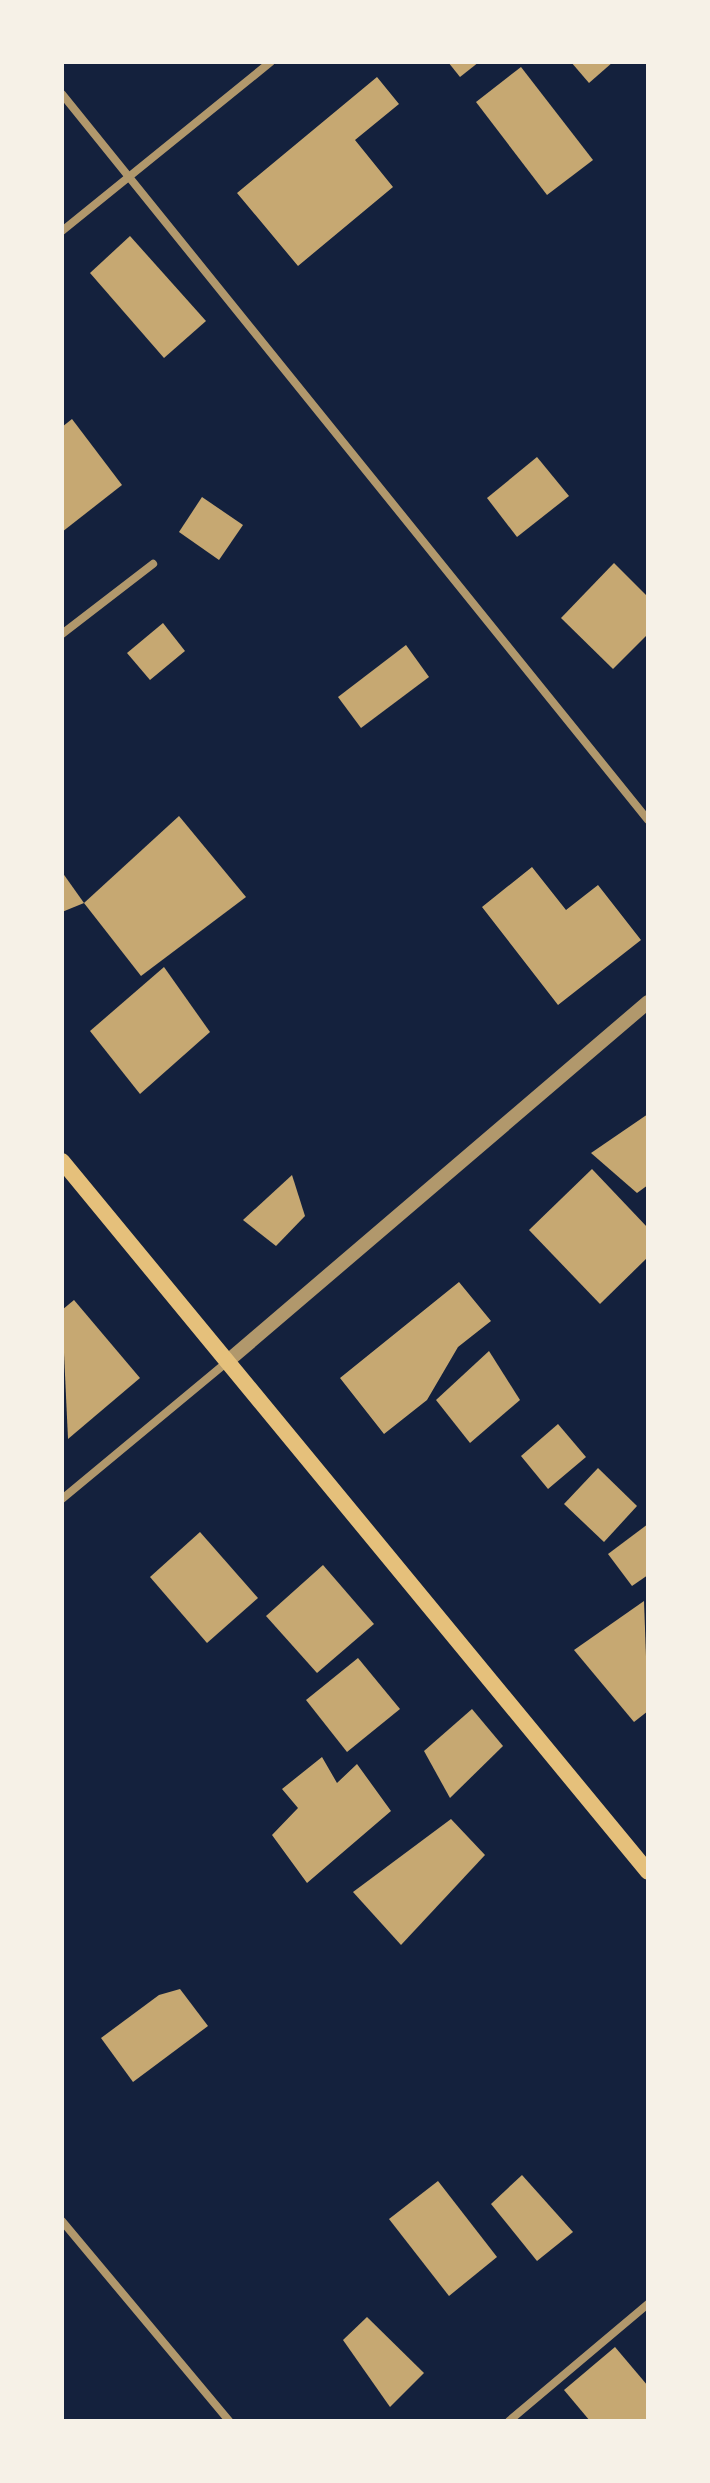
<!DOCTYPE html>
<style>
body{margin:0}
#map{position:relative;width:710px;height:2483px;overflow:hidden;background:#14213d;font-family:"Public Sans",sans-serif}
div>[style]{position:absolute}
.building>*{inset:0;background:#c6a872}
.minor>*{height:8px;margin:-4px;padding:0 4px;transform-origin:4px;border-radius:4px;background:#b1986c}
.tertiary>*{height:14px;margin:-7px;padding:0 7px;transform-origin:7px;border-radius:7px;background:#b1986c}
.secondary>*{height:16px;margin:-8px;padding:0 8px;transform-origin:8px;border-radius:8px;background:#e5c07b}
span{translate:-50% -50%;white-space:nowrap;text-align:center;line-height:1.15;-webkit-text-stroke:8px #f6f1e7;paint-order:stroke}
.frame{position:absolute;inset:0;border:64px solid #f6f1e7;pointer-events:none}
</style>
<div id="map">
<div class="building">
<i style="clip-path:polygon(448px 62px,479px 62px,460px 77px)"></i>
<i style="clip-path:polygon(571px 62px,613px 62px,589px 83px)"></i>
<i style="clip-path:polygon(521px 67px,593px 160px,547px 195px,476px 102px)"></i>
<i style="clip-path:polygon(377px 77px,399px 104px,355px 140px,393px 187px,298px 266px,237px 193px)"></i>
<i style="clip-path:polygon(130px 236px,206px 321px,164px 358px,90px 273px)"></i>
<i style="clip-path:polygon(72px 419px,122px 485px,62px 532px,62px 427px)"></i>
<i style="clip-path:polygon(537px 457px,569px 496px,517px 537px,487px 498px)"></i>
<i style="clip-path:polygon(202px 497px,243px 525px,219px 560px,179px 532px)"></i>
<i style="clip-path:polygon(614px 563px,648px 597px,648px 634px,613px 669px,561px 618px)"></i>
<i style="clip-path:polygon(163px 623px,185px 651px,150px 680px,127px 653px)"></i>
<i style="clip-path:polygon(406px 645px,429px 677px,361px 728px,338px 697px)"></i>
<i style="clip-path:polygon(179px 816px,246px 897px,141px 976px,84px 903px)"></i>
<i style="clip-path:polygon(532px 867px,566px 910px,598px 885px,641px 940px,558px 1005px,482px 907px)"></i>
<i style="clip-path:polygon(62px 872px,84px 903px,62px 912px)"></i>
<i style="clip-path:polygon(164px 967px,210px 1032px,140px 1094px,90px 1031px)"></i>
<i style="clip-path:polygon(648px 1114px,648px 1185px,637px 1193px,591px 1153px)"></i>
<i style="clip-path:polygon(592px 1169px,648px 1228px,648px 1257px,600px 1304px,529px 1230px)"></i>
<i style="clip-path:polygon(292px 1175px,305px 1216px,276px 1246px,243px 1220px)"></i>
<i style="clip-path:polygon(459px 1282px,491px 1321px,458px 1347px,427px 1400px,384px 1434px,340px 1378px)"></i>
<i style="clip-path:polygon(74px 1300px,140px 1378px,68px 1439px,62px 1310px)"></i>
<i style="clip-path:polygon(489px 1351px,520px 1400px,470px 1443px,436px 1400px)"></i>
<i style="clip-path:polygon(558px 1424px,586px 1457px,548px 1489px,521px 1456px)"></i>
<i style="clip-path:polygon(598px 1468px,637px 1506px,604px 1542px,564px 1504px)"></i>
<i style="clip-path:polygon(648px 1524px,648px 1575px,632px 1586px,608px 1554px)"></i>
<i style="clip-path:polygon(200px 1532px,258px 1598px,207px 1643px,150px 1577px)"></i>
<i style="clip-path:polygon(323px 1565px,374px 1624px,317px 1673px,266px 1616px)"></i>
<i style="clip-path:polygon(644px 1601px,648px 1711px,634px 1722px,574px 1650px)"></i>
<i style="clip-path:polygon(358px 1658px,400px 1709px,347px 1752px,306px 1700px)"></i>
<i style="clip-path:polygon(472px 1709px,503px 1746px,450px 1798px,424px 1751px)"></i>
<i style="clip-path:polygon(322px 1757px,337px 1783px,357px 1764px,391px 1811px,307px 1883px,272px 1835px,298px 1808px,282px 1789px)"></i>
<i style="clip-path:polygon(451px 1819px,485px 1855px,401px 1945px,353px 1892px)"></i>
<i style="clip-path:polygon(180px 1989px,208px 2026px,133px 2082px,101px 2038px,159px 1995px)"></i>
<i style="clip-path:polygon(522px 2175px,573px 2232px,537px 2261px,491px 2204px)"></i>
<i style="clip-path:polygon(438px 2181px,497px 2257px,449px 2296px,389px 2219px)"></i>
<i style="clip-path:polygon(367px 2317px,424px 2373px,390px 2407px,343px 2340px)"></i>
<i style="clip-path:polygon(615px 2347px,648px 2386px,648px 2421px,590px 2421px,564px 2390px)"></i>
</div>
<div class="minor">
<i style="left:62px;top:94px;width:933px;rotate:51.09deg"></i>
<i style="left:62px;top:231px;width:269px;rotate:-39deg"></i>
<i style="left:62px;top:634px;width:115px;rotate:-37.6deg"></i>
<i style="left:62px;top:1499px;width:214px;rotate:-39.7deg"></i>
<i style="left:62px;top:2221px;width:261px;rotate:50.1deg"></i>
<i style="left:509px;top:2421px;width:182px;rotate:-40.1deg"></i>
</div>
<div class="tertiary">
<i style="left:229px;top:1360px;width:551px;rotate:-40.51deg"></i>
</div>
<div class="secondary">
<i style="left:62px;top:1161px;width:921px;rotate:50.5deg"></i>
</div>
<div class="frame"></div>
</div>
